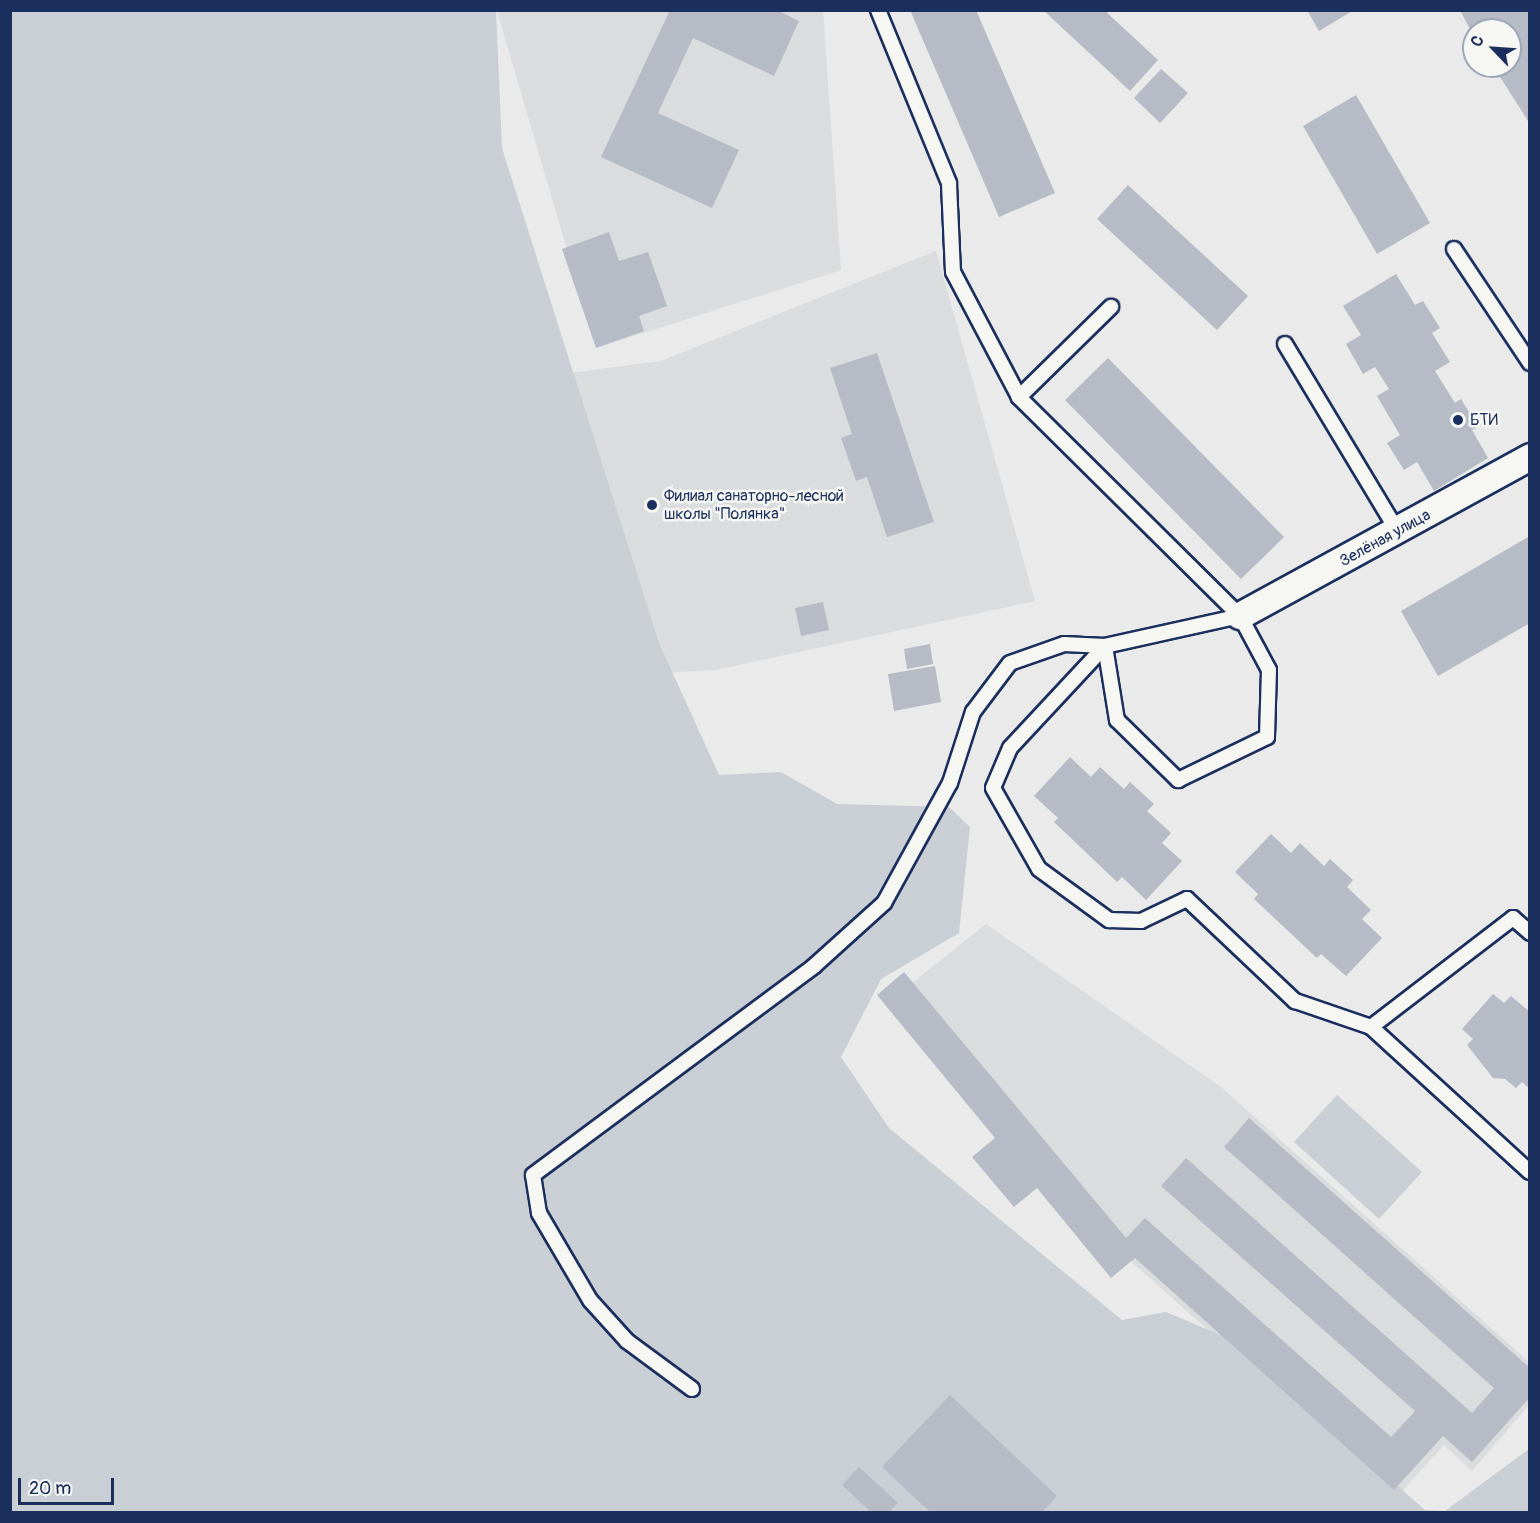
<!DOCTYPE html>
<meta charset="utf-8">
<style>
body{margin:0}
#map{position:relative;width:1540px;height:1523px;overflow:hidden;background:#e9eae9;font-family:Pangolin,sans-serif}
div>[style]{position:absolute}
.built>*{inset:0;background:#dadcde}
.green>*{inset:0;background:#caced5}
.building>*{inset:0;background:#b6bbc6}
.roads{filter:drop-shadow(2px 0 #1b2f5e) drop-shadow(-2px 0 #1b2f5e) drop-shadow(0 2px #1b2f5e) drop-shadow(0 -2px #1b2f5e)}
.lane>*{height:14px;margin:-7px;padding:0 7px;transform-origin:7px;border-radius:7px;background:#f6f6f2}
.street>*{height:26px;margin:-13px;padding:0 13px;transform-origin:13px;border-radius:13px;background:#f6f6f2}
.dots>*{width:16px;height:16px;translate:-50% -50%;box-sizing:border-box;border:3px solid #f6f6f2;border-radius:50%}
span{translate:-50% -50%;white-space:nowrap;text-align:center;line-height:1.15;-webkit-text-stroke:5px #f6f6f2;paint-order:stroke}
.poi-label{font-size:16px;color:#1b2f5e}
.left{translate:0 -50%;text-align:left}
.street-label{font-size:16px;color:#1b2f5e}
.frame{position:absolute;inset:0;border:12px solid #1b2f5e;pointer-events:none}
.north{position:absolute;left:1462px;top:18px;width:60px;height:60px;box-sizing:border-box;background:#f6f6f2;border:2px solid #9ea6b7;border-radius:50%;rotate:295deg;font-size:16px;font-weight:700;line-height:24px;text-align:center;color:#1b2f5e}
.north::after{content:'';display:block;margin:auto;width:21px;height:27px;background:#1b2f5e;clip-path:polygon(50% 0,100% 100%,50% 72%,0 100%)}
.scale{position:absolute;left:18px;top:1478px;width:96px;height:27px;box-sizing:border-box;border:3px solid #1b2f5e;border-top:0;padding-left:8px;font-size:18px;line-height:21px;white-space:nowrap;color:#1b2f5e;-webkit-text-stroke:4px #f6f6f2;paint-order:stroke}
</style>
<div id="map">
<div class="built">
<i style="clip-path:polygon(497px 11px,823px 11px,841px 270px,596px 348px)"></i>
<i style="clip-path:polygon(936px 251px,1035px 601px,716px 670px,289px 693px,300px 409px,661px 361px)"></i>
<i style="clip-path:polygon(986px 924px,1221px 1087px,1529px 1362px,1529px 1405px,1472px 1471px,1444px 1445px,1396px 1498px,1087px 1222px,902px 991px)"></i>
</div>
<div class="green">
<i style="clip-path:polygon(10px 11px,496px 11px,502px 148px,659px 643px,719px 775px,781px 772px,837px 804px,949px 807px,970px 827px,959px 933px,881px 979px,841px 1057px,889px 1128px,1122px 1320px,1166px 1312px,1228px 1338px,1425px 1510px,1445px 1511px,1529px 1449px,1529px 1512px,11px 1512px)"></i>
<i style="clip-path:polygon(1337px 1095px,1422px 1172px,1379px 1219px,1294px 1142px)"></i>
</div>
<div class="building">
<i style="clip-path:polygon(670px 10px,777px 10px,799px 21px,774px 76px,693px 38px,658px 113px,739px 150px,712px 208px,601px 157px)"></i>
<i style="clip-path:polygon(910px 10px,976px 10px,1055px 193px,999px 217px)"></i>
<i style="clip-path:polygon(1043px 10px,1104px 10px,1158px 60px,1130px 91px)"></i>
<i style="clip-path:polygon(1307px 10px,1354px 10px,1319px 31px)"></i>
<i style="clip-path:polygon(1460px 10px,1530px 10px,1528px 121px,1493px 66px,1510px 66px,1510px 30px,1474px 30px,1474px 37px)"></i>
<i style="clip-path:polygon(1161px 69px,1188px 93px,1160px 123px,1134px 98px)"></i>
<i style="clip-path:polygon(1356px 95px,1430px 223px,1377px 254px,1303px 126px)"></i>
<i style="clip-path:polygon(1128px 185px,1248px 296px,1217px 330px,1097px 219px)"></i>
<i style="clip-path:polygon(609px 232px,619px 261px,648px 252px,667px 306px,639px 316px,644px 331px,596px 348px,562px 249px)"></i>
<i style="clip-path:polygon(1396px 274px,1415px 305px,1423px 301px,1440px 328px,1432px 333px,1450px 362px,1435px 371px,1455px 403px,1461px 399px,1478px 427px,1472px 430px,1488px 458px,1434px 491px,1417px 462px,1404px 470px,1387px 443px,1400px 435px,1377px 396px,1389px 389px,1375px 367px,1363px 374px,1346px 344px,1361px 335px,1343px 306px)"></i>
<i style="clip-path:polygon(877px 353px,934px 522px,887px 537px,867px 477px,856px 481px,841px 438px,852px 434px,830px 368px)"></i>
<i style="clip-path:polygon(1108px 358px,1284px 537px,1241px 579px,1065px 400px)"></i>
<i style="clip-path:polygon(1530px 536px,1530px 623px,1438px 676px,1401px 611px)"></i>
<i style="clip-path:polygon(823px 602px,829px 630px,801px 636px,795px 608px)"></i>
<i style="clip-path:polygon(930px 644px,933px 664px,907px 669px,904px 649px)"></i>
<i style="clip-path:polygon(935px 666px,941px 702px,894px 711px,888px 674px)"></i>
<i style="clip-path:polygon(1070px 757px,1091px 777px,1100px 767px,1124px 789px,1130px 782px,1154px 804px,1147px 811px,1171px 833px,1162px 843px,1182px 861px,1146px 900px,1122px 877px,1117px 882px,1054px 822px,1058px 818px,1034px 796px)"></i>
<i style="clip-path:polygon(1271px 834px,1291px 853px,1300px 843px,1324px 866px,1330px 859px,1353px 880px,1347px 887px,1371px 910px,1362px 919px,1382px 938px,1346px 976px,1321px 954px,1317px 958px,1254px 899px,1258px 894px,1235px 872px)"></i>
<i style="clip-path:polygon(904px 972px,1126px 1238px,1145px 1218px,1391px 1437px,1415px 1411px,1161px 1186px,1186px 1158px,1472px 1413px,1494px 1388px,1224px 1147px,1249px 1118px,1530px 1368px,1530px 1397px,1472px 1462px,1443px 1436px,1394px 1490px,1135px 1258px,1111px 1278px,1037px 1188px,1014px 1207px,972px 1157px,995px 1138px,877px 995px)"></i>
<i style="clip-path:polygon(1493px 994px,1504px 1003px,1511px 996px,1530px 1012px,1530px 1089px,1522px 1082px,1516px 1088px,1505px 1079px,1493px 1078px,1467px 1045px,1473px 1039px,1462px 1029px)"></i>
<i style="clip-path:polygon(950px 1395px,1057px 1496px,1042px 1512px,930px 1512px,882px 1467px)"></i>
<i style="clip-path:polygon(859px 1467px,898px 1503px,889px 1512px,871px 1512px,842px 1485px)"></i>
</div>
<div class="roads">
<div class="lane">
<i style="left:1454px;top:249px;width:137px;rotate:56.3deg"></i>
<i style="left:1285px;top:344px;width:219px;rotate:59deg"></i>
<i style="left:1019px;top:397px;width:129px;rotate:-44.4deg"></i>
<i style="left:1240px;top:616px;width:138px;rotate:167.5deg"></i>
<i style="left:1105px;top:646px;width:139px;rotate:133deg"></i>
<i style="left:1010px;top:748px;width:43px;rotate:113deg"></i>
<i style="left:993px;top:788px;width:93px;rotate:60.4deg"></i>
<i style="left:1039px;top:869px;width:87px;rotate:36.1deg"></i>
<i style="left:1109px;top:920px;width:32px;rotate:2deg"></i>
<i style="left:1141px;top:921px;width:51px;rotate:-25.6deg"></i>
<i style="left:1187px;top:899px;width:149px;rotate:43.4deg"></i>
<i style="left:1295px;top:1001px;width:80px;rotate:18.9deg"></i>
<i style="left:1371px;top:1027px;width:215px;rotate:42.4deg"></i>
<i style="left:1371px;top:1027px;width:179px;rotate:-37.5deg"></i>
<i style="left:1513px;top:918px;width:23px;rotate:41deg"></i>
<i style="left:692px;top:1389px;width:81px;rotate:-143.6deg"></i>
<i style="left:627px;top:1341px;width:55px;rotate:-132.1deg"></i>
<i style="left:590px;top:1300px;width:101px;rotate:-120.4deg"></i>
<i style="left:539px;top:1213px;width:38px;rotate:-99deg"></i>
<i style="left:533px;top:1175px;width:350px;rotate:-36.6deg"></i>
<i style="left:814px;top:966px;width:94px;rotate:-42deg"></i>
<i style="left:884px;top:903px;width:137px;rotate:-61.2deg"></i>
<i style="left:950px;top:783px;width:75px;rotate:-72.1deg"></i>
<i style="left:973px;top:712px;width:61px;rotate:-52.9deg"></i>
<i style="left:1010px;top:663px;width:57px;rotate:-19.4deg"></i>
<i style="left:1064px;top:644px;width:41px;rotate:2.8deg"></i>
<i style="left:1105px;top:646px;width:75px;rotate:80.8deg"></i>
<i style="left:1117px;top:720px;width:86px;rotate:44.5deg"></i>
<i style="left:1178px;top:780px;width:99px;rotate:-25.8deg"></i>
<i style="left:1267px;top:737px;width:67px;rotate:-88.3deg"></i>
<i style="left:1269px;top:670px;width:61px;rotate:-118.2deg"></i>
<i style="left:1240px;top:616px;width:311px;rotate:-135.3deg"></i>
<i style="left:1019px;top:397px;width:141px;rotate:-117.8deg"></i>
<i style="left:953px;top:272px;width:89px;rotate:-92.6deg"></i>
<i style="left:949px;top:183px;width:187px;rotate:-112.3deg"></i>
</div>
<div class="street">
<i style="left:1240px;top:616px;width:331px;rotate:-28.7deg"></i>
</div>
</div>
<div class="dots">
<i style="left:1458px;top:420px;background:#1b2f5e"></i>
<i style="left:652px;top:505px;background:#1b2f5e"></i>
</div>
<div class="poi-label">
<span class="left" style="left:1470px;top:420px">БТИ</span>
<span class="left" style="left:664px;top:505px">Филиал санаторно-лесной<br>школы "Полянка"</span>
</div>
<div class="street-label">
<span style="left:1385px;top:538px;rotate:-29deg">Зелёная улица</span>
</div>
<div class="frame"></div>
<div class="north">С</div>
<div class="scale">20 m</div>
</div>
